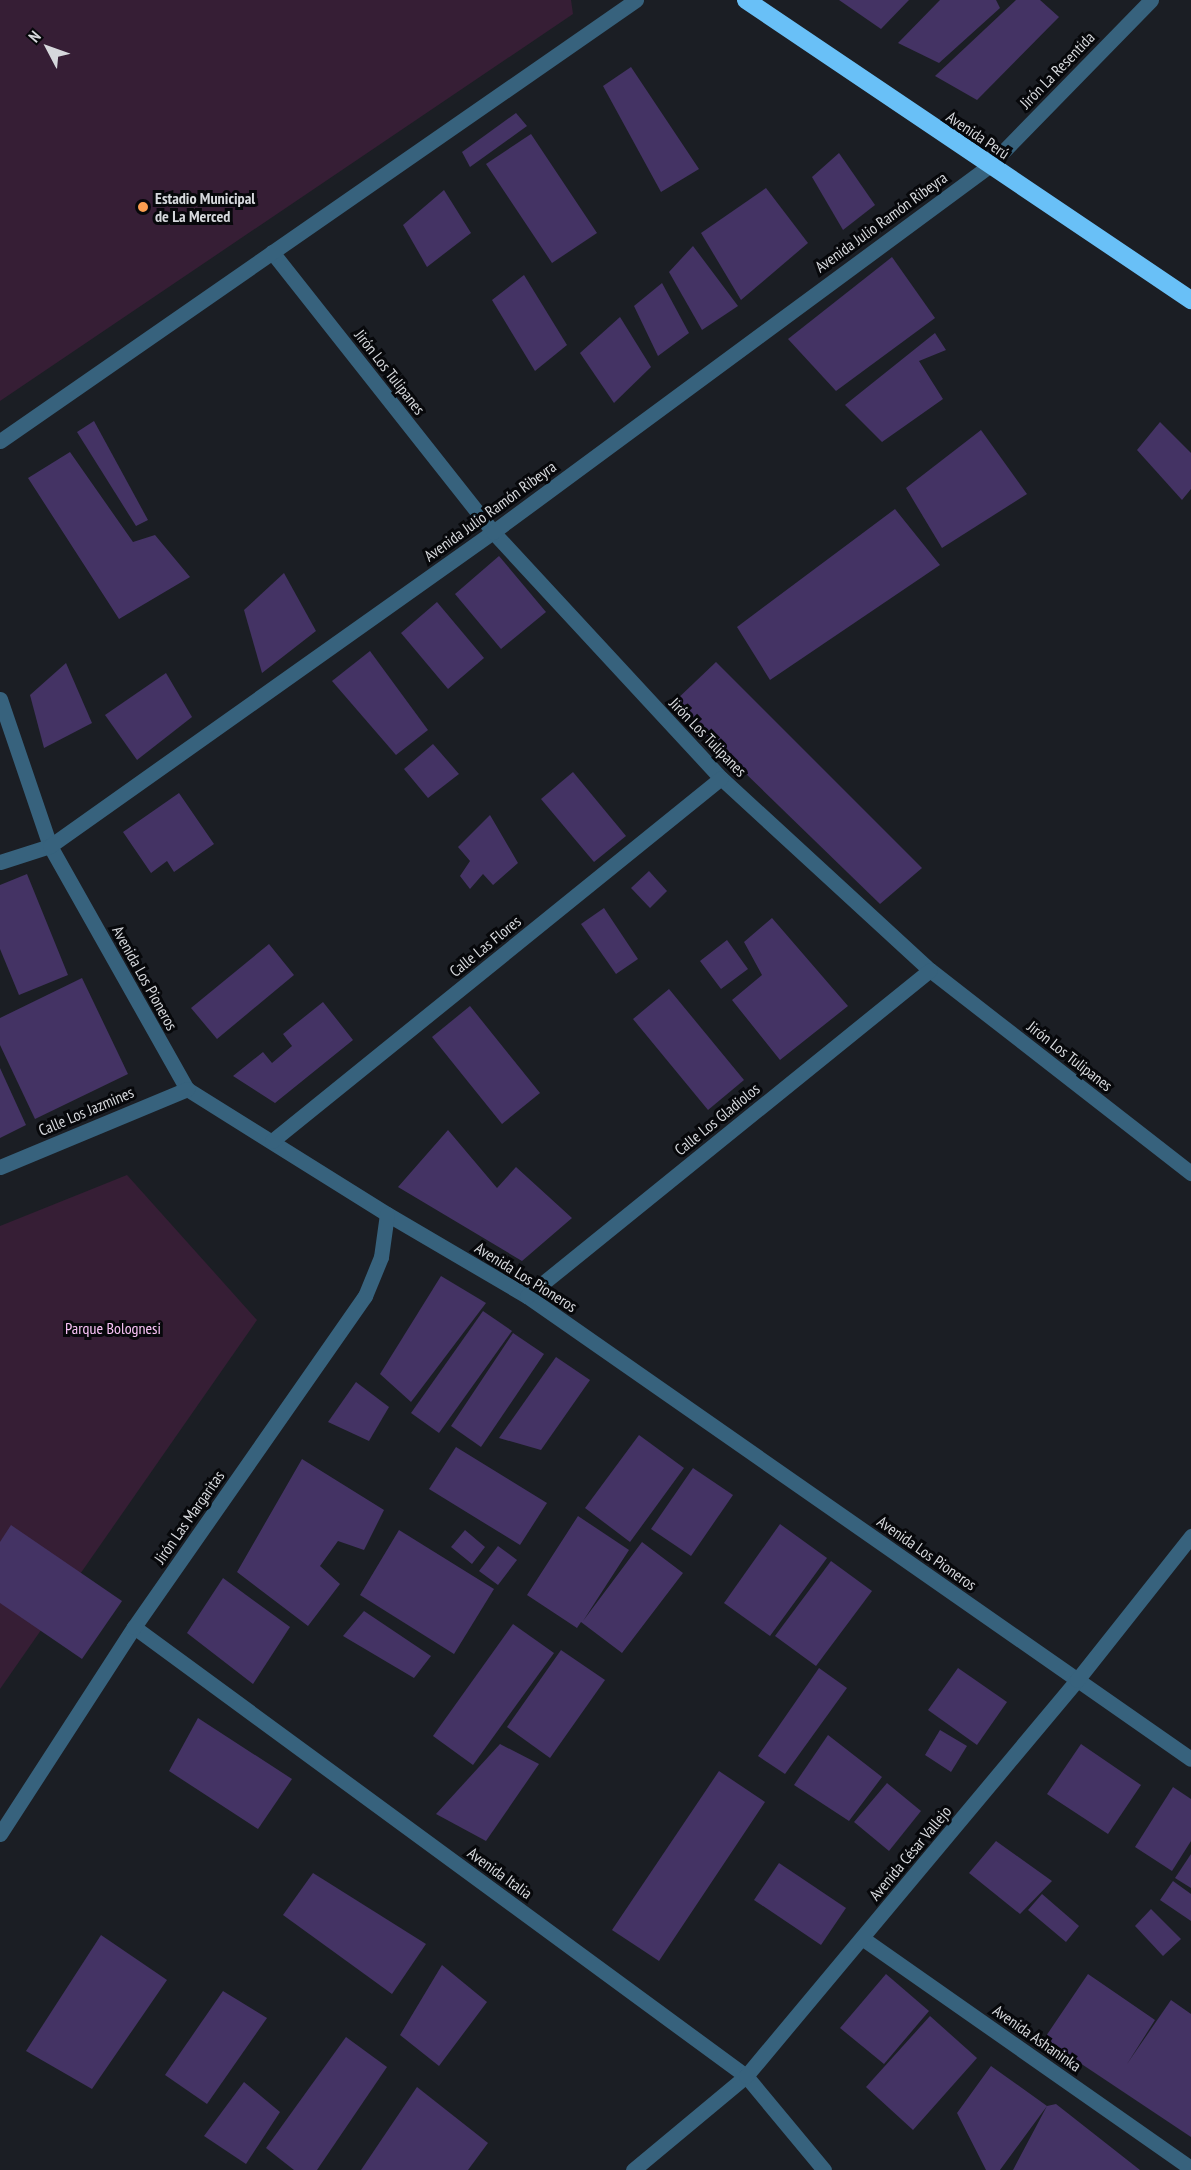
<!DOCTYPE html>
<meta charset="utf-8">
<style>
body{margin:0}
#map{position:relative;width:1191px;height:2170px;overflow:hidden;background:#1b1e24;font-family:"PT Sans Narrow",sans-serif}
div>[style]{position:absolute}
.green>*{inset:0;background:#361e35}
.building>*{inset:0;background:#443364}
.street>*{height:15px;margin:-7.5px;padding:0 7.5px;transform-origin:7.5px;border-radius:7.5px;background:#37627d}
.highway>*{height:18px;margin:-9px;padding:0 9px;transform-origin:9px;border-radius:9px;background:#69c0f7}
.dots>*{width:16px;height:16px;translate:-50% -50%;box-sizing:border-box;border:3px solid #07080b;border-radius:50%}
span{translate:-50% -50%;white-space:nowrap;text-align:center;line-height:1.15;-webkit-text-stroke:6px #07080b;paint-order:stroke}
.street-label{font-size:16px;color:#d6d8dc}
.poi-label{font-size:16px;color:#d6d8dc;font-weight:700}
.left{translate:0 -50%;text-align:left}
.park-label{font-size:16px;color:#fac3f7}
.north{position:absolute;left:18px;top:18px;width:60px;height:60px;-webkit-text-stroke:4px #07080b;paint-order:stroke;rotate:311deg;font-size:16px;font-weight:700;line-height:24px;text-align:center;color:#d6d8dc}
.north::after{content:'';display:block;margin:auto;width:21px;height:27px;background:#d6d8dc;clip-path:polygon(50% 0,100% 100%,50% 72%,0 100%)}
</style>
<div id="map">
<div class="green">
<i style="clip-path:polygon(0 0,571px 0,573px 14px,0 401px)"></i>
<i style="clip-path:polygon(127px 1175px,257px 1320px,0 1689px,0 1226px)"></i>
</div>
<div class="building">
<i style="clip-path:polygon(839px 0,909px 0,881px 29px)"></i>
<i style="clip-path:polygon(940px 0,996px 0,1000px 8px,939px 63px,898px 43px)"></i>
<i style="clip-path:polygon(1016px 0,1040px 0,1059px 17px,977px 100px,935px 76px)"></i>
<i style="clip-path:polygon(631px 67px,699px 169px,661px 192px,603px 86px)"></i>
<i style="clip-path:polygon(516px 113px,527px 126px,470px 167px,462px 152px)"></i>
<i style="clip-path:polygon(531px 134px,597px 233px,552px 263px,486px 164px)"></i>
<i style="clip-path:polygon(839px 153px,875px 205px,843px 230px,812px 177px)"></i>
<i style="clip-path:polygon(766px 188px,808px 243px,741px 300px,701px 233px)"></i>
<i style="clip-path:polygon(444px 190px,471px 233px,427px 267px,403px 225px)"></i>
<i style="clip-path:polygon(693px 246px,738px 306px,702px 330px,669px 272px)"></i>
<i style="clip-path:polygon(892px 257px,935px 318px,836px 391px,788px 339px)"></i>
<i style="clip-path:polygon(524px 275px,567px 345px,535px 371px,492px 300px)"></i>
<i style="clip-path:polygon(662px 283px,689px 333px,658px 356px,634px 306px)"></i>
<i style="clip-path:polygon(620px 317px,651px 367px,614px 403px,580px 353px)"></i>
<i style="clip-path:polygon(935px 333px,946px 350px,919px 361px,943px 399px,882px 442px,845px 405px)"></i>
<i style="clip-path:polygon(94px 421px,148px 520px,136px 526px,77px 432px)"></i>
<i style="clip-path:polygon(1160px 422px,1191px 453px,1191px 489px,1182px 500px,1137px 450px)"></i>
<i style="clip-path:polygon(981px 430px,1027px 494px,942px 548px,906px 488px)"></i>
<i style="clip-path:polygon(70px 452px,133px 542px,155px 535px,190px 577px,119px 619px,28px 478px)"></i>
<i style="clip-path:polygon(895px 509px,940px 565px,770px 680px,737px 627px)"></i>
<i style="clip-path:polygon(499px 556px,546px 612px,501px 649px,455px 594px)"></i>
<i style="clip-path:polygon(284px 573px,316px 631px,262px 673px,244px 610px)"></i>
<i style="clip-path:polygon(437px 602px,484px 658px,448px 689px,401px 633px)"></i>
<i style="clip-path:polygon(370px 651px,428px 730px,396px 755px,332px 681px)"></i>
<i style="clip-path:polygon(716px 662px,922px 868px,880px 904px,673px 703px)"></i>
<i style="clip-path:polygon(66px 663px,92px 723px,44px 748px,30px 695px)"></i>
<i style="clip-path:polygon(166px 673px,192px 717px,137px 760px,105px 715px)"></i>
<i style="clip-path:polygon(433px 744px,459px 774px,428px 798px,404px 769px)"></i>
<i style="clip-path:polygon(573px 772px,626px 836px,594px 862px,541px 799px)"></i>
<i style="clip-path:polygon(179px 793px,214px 844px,174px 872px,167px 861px,151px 873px,123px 832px)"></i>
<i style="clip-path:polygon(490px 815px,518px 863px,493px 885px,483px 874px,470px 889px,460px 876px,470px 861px,458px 847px)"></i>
<i style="clip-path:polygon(649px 871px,667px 891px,650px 908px,631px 888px)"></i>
<i style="clip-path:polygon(27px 874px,68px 975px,19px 995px,0 949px,0 885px)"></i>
<i style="clip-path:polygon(604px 908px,638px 959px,616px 974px,581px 924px)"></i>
<i style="clip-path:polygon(772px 918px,848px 1006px,780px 1060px,732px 1000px,762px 975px,744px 942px)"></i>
<i style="clip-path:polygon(727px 940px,748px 969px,721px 989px,700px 961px)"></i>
<i style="clip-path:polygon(269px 944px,294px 975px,217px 1039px,191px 1008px)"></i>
<i style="clip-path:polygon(82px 978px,128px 1074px,35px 1119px,0 1045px,0 1018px)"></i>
<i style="clip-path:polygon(669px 989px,744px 1080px,708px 1110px,633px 1019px)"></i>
<i style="clip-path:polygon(323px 1002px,353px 1040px,275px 1103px,233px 1076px,263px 1052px,272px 1063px,292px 1046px,283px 1034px)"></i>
<i style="clip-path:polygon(470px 1006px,540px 1093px,502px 1124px,432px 1037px)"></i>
<i style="clip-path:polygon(0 1068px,26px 1125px,0 1138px)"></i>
<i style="clip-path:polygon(448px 1130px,497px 1188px,516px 1167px,572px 1218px,522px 1261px,398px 1187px)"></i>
<i style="clip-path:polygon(441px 1276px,486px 1303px,411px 1402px,380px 1374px)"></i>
<i style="clip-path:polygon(483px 1311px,512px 1331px,439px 1433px,411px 1413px)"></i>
<i style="clip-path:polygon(513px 1333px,544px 1354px,481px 1447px,451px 1426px)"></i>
<i style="clip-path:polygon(556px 1357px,590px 1380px,541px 1450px,499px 1438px)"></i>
<i style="clip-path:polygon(356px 1382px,389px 1407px,369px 1441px,328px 1422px)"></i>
<i style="clip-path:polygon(639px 1435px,684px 1468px,630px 1542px,585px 1508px)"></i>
<i style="clip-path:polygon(456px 1447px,547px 1503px,520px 1545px,429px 1489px)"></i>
<i style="clip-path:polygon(302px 1459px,384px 1510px,364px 1550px,338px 1541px,320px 1566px,340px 1584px,308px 1626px,237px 1572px)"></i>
<i style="clip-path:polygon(693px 1468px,733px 1495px,691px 1556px,651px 1529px)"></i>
<i style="clip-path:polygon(578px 1516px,629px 1550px,583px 1621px,642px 1542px,683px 1573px,622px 1653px,581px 1622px,577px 1628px,527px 1595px)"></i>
<i style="clip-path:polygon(780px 1524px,827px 1558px,770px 1636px,724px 1603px)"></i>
<i style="clip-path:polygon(11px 1525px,122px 1601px,82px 1659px,0 1603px,0 1542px)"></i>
<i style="clip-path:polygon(399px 1530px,494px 1589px,454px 1654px,360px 1595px)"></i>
<i style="clip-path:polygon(465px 1530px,485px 1547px,472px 1564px,451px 1547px)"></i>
<i style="clip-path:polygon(498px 1546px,517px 1560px,498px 1585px,479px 1571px)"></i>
<i style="clip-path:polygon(831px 1561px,872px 1591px,816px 1666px,775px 1636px)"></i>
<i style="clip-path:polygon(223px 1578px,290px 1627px,253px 1684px,187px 1633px)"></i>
<i style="clip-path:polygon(364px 1611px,431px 1656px,414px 1678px,343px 1636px)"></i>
<i style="clip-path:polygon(513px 1624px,554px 1653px,473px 1765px,433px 1736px)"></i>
<i style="clip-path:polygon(561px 1650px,605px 1680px,550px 1758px,507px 1727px)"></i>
<i style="clip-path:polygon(819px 1668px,847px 1688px,785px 1774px,758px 1756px)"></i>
<i style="clip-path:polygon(958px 1668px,1007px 1702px,977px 1745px,928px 1710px)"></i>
<i style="clip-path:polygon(198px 1718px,292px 1779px,258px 1829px,169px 1771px)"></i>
<i style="clip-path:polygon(940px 1730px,967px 1746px,951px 1772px,925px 1755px)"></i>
<i style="clip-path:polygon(828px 1735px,882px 1777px,849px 1821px,794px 1785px)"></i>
<i style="clip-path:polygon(500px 1744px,539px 1764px,486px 1841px,436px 1814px)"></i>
<i style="clip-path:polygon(1081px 1744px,1141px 1785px,1108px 1834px,1047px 1794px)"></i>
<i style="clip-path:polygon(719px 1771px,765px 1802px,659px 1961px,612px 1930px)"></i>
<i style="clip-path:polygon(887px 1783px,921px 1811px,889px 1851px,854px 1822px)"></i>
<i style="clip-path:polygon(1173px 1787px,1191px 1799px,1191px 1841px,1172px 1871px,1135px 1847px)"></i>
<i style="clip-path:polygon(996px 1841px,1052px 1881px,1020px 1914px,969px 1873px)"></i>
<i style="clip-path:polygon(1191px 1854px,1191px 1888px,1175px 1878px)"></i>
<i style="clip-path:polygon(779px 1863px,846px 1908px,821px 1945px,754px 1900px)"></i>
<i style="clip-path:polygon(313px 1873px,426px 1944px,392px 1994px,283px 1915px)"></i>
<i style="clip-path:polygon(1173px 1881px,1191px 1894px,1191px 1921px,1160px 1900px)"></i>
<i style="clip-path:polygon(1042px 1894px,1079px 1926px,1066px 1942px,1028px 1910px)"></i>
<i style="clip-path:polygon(1151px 1909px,1181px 1939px,1163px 1956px,1135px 1926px)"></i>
<i style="clip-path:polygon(101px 1935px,167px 1980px,92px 2089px,26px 2051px)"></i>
<i style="clip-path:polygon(442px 1965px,487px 2002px,439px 2066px,400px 2035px)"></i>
<i style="clip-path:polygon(886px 1974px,929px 2011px,884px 2064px,840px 2028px)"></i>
<i style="clip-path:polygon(1088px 1974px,1155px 2020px,1127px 2064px,1171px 2000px,1191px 2014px,1191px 2137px,1044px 2039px)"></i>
<i style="clip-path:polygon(223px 1991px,267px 2018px,207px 2104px,165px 2075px)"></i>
<i style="clip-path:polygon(930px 2016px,977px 2058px,913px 2130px,866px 2087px)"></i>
<i style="clip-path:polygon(346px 2037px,387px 2067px,317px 2170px,294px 2170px,266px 2148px)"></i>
<i style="clip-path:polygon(991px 2066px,1047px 2106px,1056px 2104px,1140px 2170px,1013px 2170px,1047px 2106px,1000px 2170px,986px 2170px,957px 2113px)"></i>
<i style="clip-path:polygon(244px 2082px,280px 2112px,246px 2164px,204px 2136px)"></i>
<i style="clip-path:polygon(417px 2087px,488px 2143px,468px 2170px,361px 2170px)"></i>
</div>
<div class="street">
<i style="left:272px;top:252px;width:357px;rotate:51.7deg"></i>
<i style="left:493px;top:532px;width:335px;rotate:47.2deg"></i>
<i style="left:721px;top:778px;width:284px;rotate:42.6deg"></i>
<i style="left:930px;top:970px;width:331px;rotate:37.9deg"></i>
<i style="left:0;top:441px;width:774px;rotate:-34.74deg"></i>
<i style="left:0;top:699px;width:155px;rotate:71.2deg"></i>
<i style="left:50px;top:846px;width:279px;rotate:60.6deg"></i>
<i style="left:187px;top:1089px;width:236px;rotate:32deg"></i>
<i style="left:387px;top:1214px;width:162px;rotate:30.4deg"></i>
<i style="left:527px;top:1296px;width:809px;rotate:34.89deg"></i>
<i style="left:0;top:862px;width:52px;rotate:-17.7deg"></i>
<i style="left:50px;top:846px;width:543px;rotate:-35.33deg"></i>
<i style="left:493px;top:532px;width:616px;rotate:-36.42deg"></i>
<i style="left:989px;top:166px;width:232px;rotate:-45.7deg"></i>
<i style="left:272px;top:1141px;width:577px;rotate:-38.95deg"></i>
<i style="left:0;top:1167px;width:203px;rotate:-22.6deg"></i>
<i style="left:527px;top:1296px;width:518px;rotate:-38.97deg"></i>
<i style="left:134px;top:1627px;width:759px;rotate:36.27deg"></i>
<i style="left:746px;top:2076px;width:122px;rotate:50.3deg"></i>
<i style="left:0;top:1834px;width:247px;rotate:-57.1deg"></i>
<i style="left:134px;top:1627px;width:404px;rotate:-55.1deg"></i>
<i style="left:365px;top:1296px;width:42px;rotate:-67.7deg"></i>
<i style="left:381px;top:1257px;width:43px;rotate:-82.1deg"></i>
<i style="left:862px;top:1938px;width:401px;rotate:35deg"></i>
<i style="left:633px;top:2170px;width:147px;rotate:-39.8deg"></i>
<i style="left:746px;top:2076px;width:516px;rotate:-50.11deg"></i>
<i style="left:1077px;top:1680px;width:184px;rotate:-51.6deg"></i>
</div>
<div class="highway">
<i style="left:746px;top:0;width:537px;rotate:33.99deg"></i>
</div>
<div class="dots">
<i style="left:143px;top:207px;background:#fb9e50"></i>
</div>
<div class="street-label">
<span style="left:1057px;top:70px;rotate:-46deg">Jirón La Resentida</span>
<span style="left:978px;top:135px;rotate:34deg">Avenida Perú</span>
<span style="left:881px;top:222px;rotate:-36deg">Avenida Julio Ramón Ribeyra</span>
<span style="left:390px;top:372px;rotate:52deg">Jirón Los Tulipanes</span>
<span style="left:490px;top:511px;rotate:-36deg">Avenida Julio Ramón Ribeyra</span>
<span style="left:708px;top:737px;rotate:46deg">Jirón Los Tulipanes</span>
<span style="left:485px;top:946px;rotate:-39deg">Calle Las Flores</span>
<span style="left:145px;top:978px;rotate:61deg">Avenida Los Pioneros</span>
<span style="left:1070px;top:1056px;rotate:38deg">Jirón Los Tulipanes</span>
<span style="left:86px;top:1111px;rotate:-23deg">Calle Los Jazmines</span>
<span style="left:717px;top:1119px;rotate:-39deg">Calle Los Gladiolos</span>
<span style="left:526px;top:1277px;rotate:32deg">Avenida Los Pioneros</span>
<span style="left:189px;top:1517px;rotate:-55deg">Jirón Las Margaritas</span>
<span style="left:927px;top:1553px;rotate:35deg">Avenida Los Pioneros</span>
<span style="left:910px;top:1853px;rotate:-50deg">Avenida César Vallejo</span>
<span style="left:500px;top:1873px;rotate:36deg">Avenida Italia</span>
<span style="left:1037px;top:2038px;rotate:35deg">Avenida Ashaninka</span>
</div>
<div class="poi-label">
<span class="left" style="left:155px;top:207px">Estadio Municipal<br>de La Merced</span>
</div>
<div class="park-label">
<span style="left:113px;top:1328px">Parque Bolognesi</span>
</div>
<div class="north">N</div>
</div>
